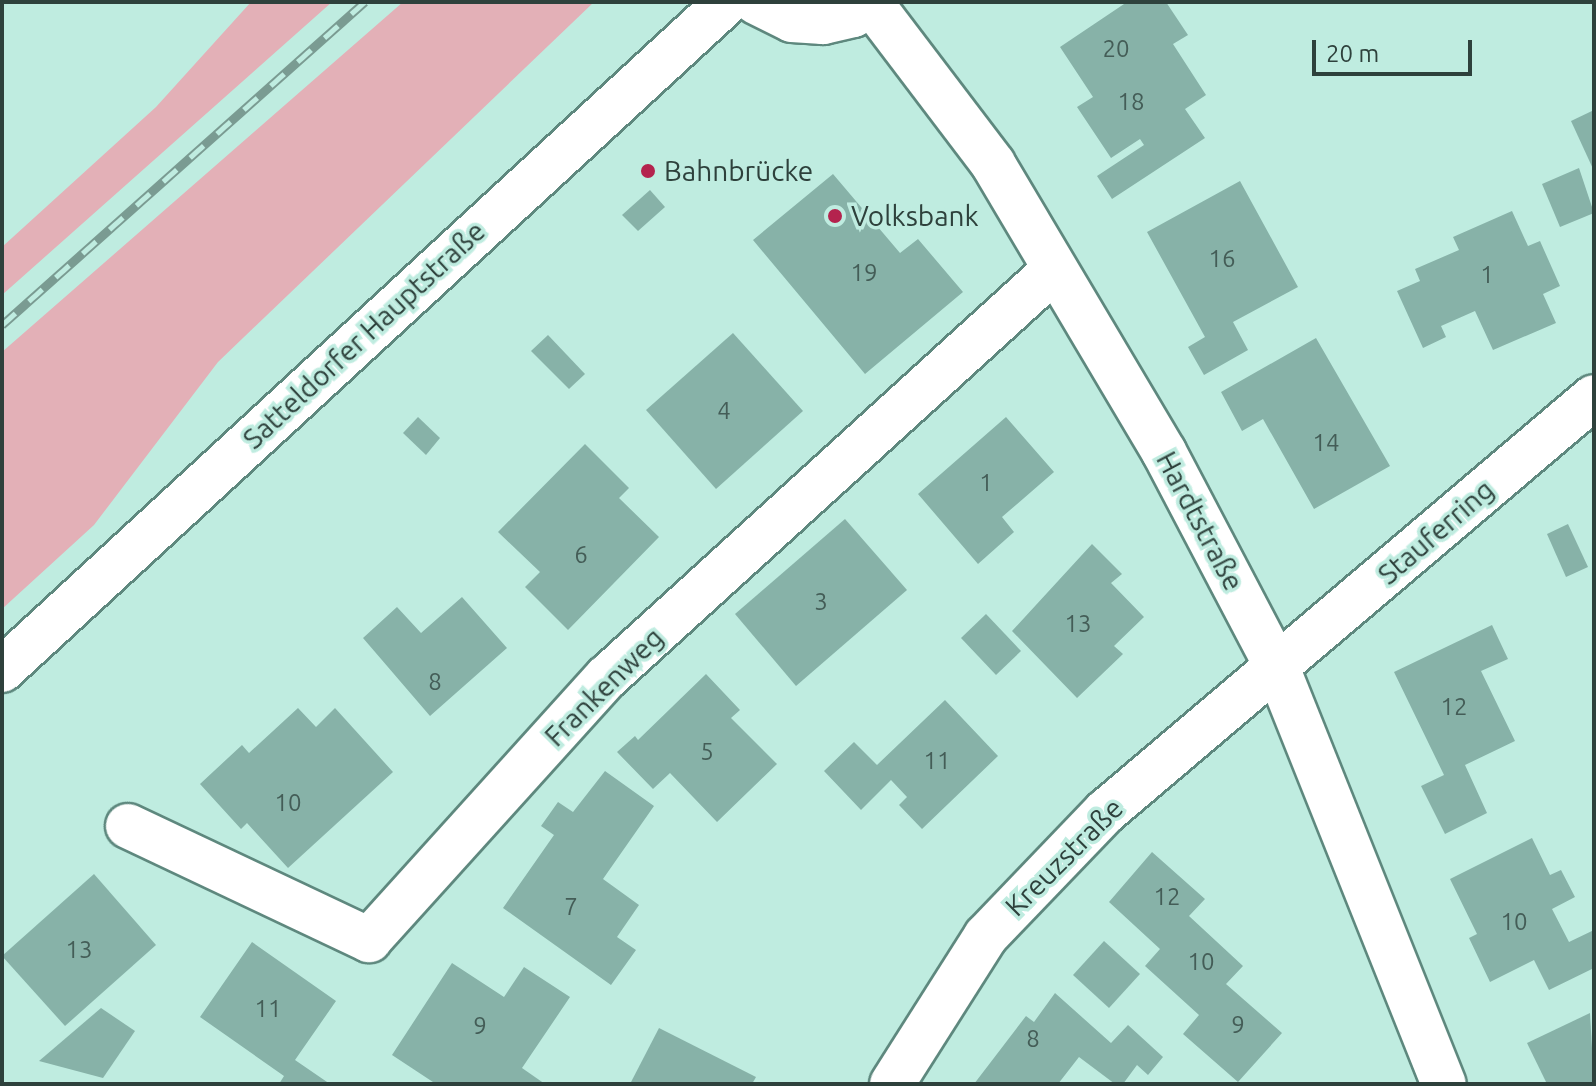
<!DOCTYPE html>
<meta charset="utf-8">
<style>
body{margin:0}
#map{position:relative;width:1596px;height:1086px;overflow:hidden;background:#bfece0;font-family:Ubuntu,sans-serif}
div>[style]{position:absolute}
.green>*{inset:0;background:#e3b0b7}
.building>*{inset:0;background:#87b2a8}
.roads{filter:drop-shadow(2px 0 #5e887e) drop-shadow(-2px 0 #5e887e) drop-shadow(0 2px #5e887e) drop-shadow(0 -2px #5e887e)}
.street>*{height:44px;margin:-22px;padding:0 22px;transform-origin:22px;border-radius:22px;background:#fff}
.secondary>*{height:44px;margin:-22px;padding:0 22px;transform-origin:22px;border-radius:22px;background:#fff}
.rail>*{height:9px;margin-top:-4.5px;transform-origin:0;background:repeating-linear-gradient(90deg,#bfece0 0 18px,#7a9b92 0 36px);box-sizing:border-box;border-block:2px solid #7a9b92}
.dots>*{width:22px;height:22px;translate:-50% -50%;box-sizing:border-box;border:4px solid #bfece0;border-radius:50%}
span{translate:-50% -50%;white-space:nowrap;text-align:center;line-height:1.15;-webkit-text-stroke:7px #bfece0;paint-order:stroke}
.number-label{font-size:24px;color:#445d57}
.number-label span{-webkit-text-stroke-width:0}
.poi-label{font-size:28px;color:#2e413c}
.left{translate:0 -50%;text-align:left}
.street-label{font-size:28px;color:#2e413c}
.frame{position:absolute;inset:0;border:4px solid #2e413c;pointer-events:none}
.scale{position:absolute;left:1312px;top:40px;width:160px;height:36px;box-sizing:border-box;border:4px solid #2e413c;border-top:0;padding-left:10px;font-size:24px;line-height:28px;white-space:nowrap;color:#2e413c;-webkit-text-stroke:6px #bfece0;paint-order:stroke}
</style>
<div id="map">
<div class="green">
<i style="clip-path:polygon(251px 2px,332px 2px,2px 295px,2px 247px,156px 107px)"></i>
<i style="clip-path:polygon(403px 2px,594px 2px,218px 362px,94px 525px,2px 609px,2px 352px)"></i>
</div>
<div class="building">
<i style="clip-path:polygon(1127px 2px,1166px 2px,1188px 35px,1173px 44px,1206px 95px,1185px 109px,1205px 138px,1112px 199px,1097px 176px,1144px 145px,1140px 139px,1111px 158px,1077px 107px,1093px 97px,1060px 47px)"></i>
<i style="clip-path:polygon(1594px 110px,1594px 171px,1571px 121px)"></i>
<i style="clip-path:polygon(1579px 168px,1594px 213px,1560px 227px,1542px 184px)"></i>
<i style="clip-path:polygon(833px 174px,900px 253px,918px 239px,963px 292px,865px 374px,753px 240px)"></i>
<i style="clip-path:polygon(1240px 181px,1298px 287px,1233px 322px,1248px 350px,1204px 375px,1188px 347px,1205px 337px,1147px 232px)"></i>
<i style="clip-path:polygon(650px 190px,665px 207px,638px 231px,622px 215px)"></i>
<i style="clip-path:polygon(1512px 211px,1528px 246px,1540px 241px,1560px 286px,1543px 294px,1556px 323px,1493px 350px,1475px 311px,1441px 326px,1446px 337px,1423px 348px,1397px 291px,1420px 281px,1415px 269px,1459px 250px,1453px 237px)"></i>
<i style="clip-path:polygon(733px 333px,803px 411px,716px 489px,646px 410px)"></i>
<i style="clip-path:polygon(548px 335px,585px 374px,569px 389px,531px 351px)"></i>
<i style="clip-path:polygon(1316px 338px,1390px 466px,1314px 509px,1263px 419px,1242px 431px,1221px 392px)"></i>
<i style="clip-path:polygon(418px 417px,440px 438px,426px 455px,403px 433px)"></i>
<i style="clip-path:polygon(1006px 417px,1054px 472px,1002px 517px,1014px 532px,978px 564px,918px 494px)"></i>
<i style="clip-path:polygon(585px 444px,629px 488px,619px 498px,659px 537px,568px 630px,525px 587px,540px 572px,498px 532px)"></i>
<i style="clip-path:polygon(845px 519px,907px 590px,796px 686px,735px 614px)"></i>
<i style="clip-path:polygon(1568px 524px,1588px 567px,1566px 577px,1547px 534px)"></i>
<i style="clip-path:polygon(1092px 544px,1122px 574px,1111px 583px,1144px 617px,1114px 646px,1123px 654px,1077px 698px,1012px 631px)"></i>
<i style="clip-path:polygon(462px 597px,507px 648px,430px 716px,363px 638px,397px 607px,421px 633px)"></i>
<i style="clip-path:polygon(986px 614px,1021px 651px,996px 675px,961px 638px)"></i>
<i style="clip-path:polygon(1492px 625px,1508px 659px,1481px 671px,1515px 741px,1465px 765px,1487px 813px,1445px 834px,1421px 786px,1444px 775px,1394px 672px)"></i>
<i style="clip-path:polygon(706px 674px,740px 710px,731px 718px,777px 764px,717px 822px,670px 773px,653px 789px,617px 752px,635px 736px,638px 740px)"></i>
<i style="clip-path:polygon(945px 700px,998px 756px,922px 829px,899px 805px,907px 797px,891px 780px,861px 810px,824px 771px,854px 742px,877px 765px)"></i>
<i style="clip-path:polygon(298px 708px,316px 727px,335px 708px,393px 772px,288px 868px,247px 823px,241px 829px,200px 784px,242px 745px,249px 753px)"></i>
<i style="clip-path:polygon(605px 771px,654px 806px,603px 879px,639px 905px,617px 937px,636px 950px,611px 985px,503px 908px,554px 835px,541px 826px,558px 802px,573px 812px)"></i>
<i style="clip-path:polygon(1532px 838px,1550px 875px,1561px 870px,1575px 897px,1552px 909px,1569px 942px,1594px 930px,1594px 968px,1549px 990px,1534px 960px,1490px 982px,1469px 938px,1477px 934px,1450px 879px)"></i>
<i style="clip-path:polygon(1152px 852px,1205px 899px,1189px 916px,1243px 966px,1226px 984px,1282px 1033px,1238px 1082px,1183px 1034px,1199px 1015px,1145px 966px,1160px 949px,1109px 902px)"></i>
<i style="clip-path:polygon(94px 874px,156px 945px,65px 1026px,2px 956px)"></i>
<i style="clip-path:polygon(1104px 941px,1140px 974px,1109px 1008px,1073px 975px)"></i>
<i style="clip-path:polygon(252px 942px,336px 1001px,295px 1060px,330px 1084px,279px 1084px,284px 1076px,200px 1017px)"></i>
<i style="clip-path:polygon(452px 963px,504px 997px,524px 967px,570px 997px,522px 1068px,545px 1084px,436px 1084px,392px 1055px)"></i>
<i style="clip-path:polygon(1055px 993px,1111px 1043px,1128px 1025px,1163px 1057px,1148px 1075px,1137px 1065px,1123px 1084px,1115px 1084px,1079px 1057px,1058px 1084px,974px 1084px,1026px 1016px,1034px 1022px)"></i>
<i style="clip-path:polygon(101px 1008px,135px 1031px,103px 1078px,39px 1061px)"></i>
<i style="clip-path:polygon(1590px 1013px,1594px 1084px,1547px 1084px,1527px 1043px)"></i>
<i style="clip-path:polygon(659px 1028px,756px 1077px,752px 1084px,630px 1084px)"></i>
</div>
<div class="roads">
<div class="street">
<i style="left:871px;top:3px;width:202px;rotate:52.8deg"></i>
<i style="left:993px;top:164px;width:335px;rotate:59.3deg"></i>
<i style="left:1164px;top:452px;width:243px;rotate:62.3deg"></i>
<i style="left:1277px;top:667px;width:449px;rotate:68.2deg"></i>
<i style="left:128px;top:826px;width:267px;rotate:25.3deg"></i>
<i style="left:369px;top:940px;width:355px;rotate:-47.9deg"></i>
<i style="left:607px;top:677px;width:603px;rotate:-42.31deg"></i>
<i style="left:892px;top:1084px;width:175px;rotate:-57.6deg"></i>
<i style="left:986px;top:936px;width:172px;rotate:-46.2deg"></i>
<i style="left:1105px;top:812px;width:641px;rotate:-40.32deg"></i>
</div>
<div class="secondary">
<i style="left:756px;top:2px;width:40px;rotate:26.6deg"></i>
<i style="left:792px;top:20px;width:31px;rotate:4deg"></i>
<i style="left:823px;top:22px;width:31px;rotate:-13deg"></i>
<i style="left:853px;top:15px;width:24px;rotate:-33deg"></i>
<i style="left:2px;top:670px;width:986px;rotate:-42.66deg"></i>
</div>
</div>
<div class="rail">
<i style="left:2px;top:325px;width:486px;rotate:-41.7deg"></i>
</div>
<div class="dots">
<i style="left:648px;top:171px;background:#b4234e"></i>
<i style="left:835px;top:216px;background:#b4234e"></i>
</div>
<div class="number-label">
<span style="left:1116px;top:49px">20</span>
<span style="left:1131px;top:102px">18</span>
<span style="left:1222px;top:259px">16</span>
<span style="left:864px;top:273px">19</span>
<span style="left:1487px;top:275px">1</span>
<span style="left:724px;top:411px">4</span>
<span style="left:1326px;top:443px">14</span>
<span style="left:986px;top:483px">1</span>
<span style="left:581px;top:555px">6</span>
<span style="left:821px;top:602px">3</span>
<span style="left:1078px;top:624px">13</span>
<span style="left:435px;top:682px">8</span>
<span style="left:1454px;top:707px">12</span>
<span style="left:707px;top:752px">5</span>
<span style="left:937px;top:761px">11</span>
<span style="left:288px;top:803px">10</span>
<span style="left:1167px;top:897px">12</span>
<span style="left:571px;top:907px">7</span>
<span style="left:1514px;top:922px">10</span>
<span style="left:79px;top:950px">13</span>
<span style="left:1201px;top:962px">10</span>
<span style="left:268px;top:1009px">11</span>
<span style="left:1238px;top:1025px">9</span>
<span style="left:480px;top:1026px">9</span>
<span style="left:1033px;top:1039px">8</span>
</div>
<div class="poi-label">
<span class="left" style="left:664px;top:171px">Bahnbrücke</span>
<span class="left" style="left:851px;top:216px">Volksbank</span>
</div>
<div class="street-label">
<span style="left:364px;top:335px;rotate:-43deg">Satteldorfer Hauptstraße</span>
<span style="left:1200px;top:521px;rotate:62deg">Hardtstraße</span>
<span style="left:1436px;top:532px;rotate:-41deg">Stauferring</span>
<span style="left:604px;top:687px;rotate:-45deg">Frankenweg</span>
<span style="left:1064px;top:857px;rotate:-45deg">Kreuzstraße</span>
</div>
<div class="frame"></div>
<div class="scale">20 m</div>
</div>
